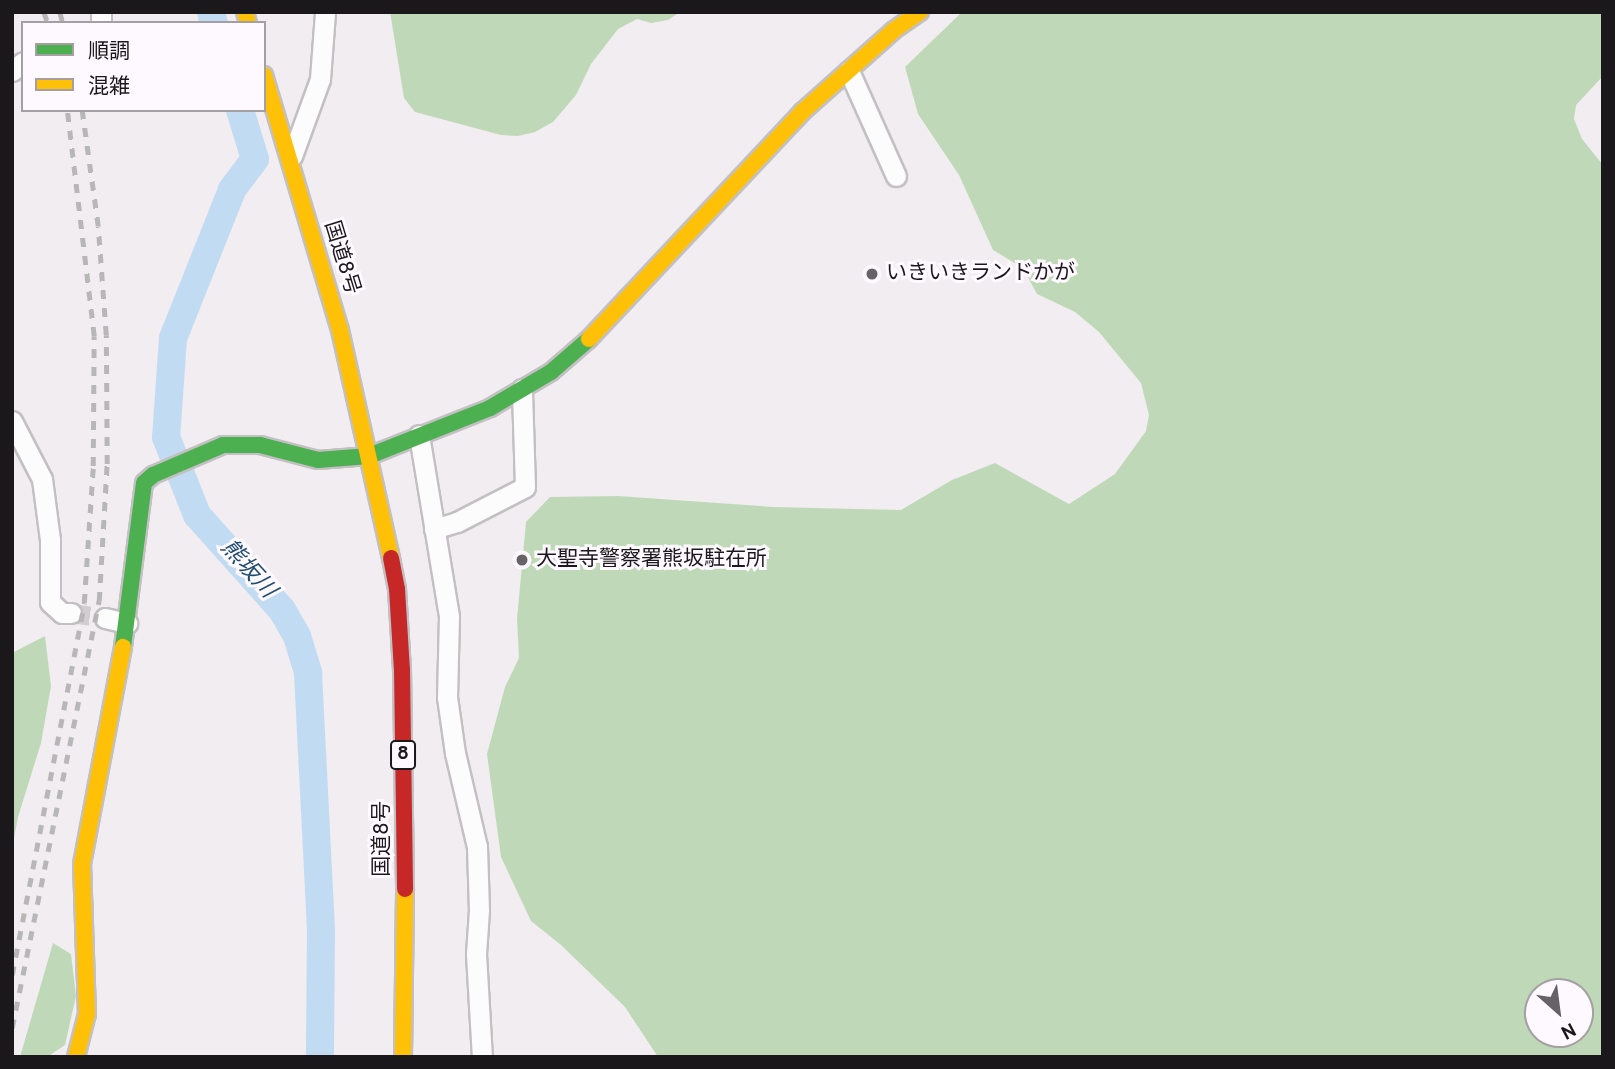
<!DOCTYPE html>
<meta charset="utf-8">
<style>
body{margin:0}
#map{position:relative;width:1615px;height:1069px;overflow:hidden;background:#f1edf1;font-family:Overpass,"Noto Sans JP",sans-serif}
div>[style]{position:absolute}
.forest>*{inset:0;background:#bfd9b8}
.river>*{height:28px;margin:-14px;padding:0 14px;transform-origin:14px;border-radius:14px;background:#c1dbf3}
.street-tunnel>*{height:19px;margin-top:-9.5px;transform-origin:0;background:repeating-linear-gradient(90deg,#d1cdd1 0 19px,transparent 0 29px)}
.roads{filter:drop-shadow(2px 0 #c3c0c3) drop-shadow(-2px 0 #c3c0c3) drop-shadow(0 2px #c3c0c3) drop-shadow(0 -2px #c3c0c3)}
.street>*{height:19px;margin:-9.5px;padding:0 9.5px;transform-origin:9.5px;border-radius:9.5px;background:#fdfcfd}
.fast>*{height:16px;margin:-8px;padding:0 8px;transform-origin:8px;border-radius:8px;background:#4caf50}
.slow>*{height:16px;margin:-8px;padding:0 8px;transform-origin:8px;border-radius:8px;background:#ffc107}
.jam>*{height:16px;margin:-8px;padding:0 8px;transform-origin:8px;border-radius:8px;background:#c62828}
.rail>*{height:4.5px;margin-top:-2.25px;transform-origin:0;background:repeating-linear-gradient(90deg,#b8b7b8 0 9px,transparent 0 18px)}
.dots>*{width:19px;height:19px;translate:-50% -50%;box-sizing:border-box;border:4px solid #fef9fe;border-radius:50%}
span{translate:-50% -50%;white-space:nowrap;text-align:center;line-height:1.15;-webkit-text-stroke:6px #fef9fe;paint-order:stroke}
.shield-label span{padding:2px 5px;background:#fef9fe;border:2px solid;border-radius:5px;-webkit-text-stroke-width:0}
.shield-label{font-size:19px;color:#1b181b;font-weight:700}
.street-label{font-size:21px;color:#1b181b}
.poi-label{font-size:21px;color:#1b181b}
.left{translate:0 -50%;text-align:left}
.water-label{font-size:23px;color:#1f4d71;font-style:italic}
.frame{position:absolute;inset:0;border:14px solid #1b181b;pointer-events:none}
.legend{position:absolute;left:21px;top:21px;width:245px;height:91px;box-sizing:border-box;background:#fef9fe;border:2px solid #a39fa3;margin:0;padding:9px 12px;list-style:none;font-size:21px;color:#1b181b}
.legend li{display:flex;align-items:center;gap:14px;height:35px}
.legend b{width:35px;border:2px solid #a39fa3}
.north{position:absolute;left:1524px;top:978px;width:70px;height:70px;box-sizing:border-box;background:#fef9fe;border:2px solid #a39fa3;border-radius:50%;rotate:152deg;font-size:19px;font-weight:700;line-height:28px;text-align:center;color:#1b181b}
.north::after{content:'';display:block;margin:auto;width:24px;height:32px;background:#666366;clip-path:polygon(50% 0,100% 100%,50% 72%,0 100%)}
</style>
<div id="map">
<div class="forest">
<i style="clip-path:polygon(390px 12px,680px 12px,668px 20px,651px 23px,637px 19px,618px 29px,591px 64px,576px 95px,553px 122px,535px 132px,518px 136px,501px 135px,415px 112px,404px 98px)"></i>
<i style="clip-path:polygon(evenodd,962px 12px,1603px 12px,1603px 76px,1576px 105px,1574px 119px,1582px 139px,1603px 165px,1603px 1057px,658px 1057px,625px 1007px,561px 945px,531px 921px,501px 857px,487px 754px,505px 687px,519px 658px,517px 619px,526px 522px,550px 497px,618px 496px,773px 507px,901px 510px,952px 480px,995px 463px,1069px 504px,1115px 474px,1146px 431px,1149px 415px,1141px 383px,1099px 332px,1075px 312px,1037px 294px,1023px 268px,993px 250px,959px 175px,918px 114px,905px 67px,962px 12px,1538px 992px,1580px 992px,1580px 1034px,1538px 1034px,1538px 992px)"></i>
<i style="clip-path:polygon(45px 636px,51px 686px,41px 743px,18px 817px,12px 849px,12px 653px)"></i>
<i style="clip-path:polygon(53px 943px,71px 954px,76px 996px,65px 1045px,47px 1057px,20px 1057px)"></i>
</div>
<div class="river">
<i style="left:211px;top:12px;width:11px;rotate:75deg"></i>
<i style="left:240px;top:110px;width:51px;rotate:73deg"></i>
<i style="left:255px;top:159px;width:39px;rotate:127deg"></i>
<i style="left:232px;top:190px;width:159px;rotate:111.7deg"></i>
<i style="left:173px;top:338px;width:99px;rotate:94deg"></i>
<i style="left:166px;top:437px;width:84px;rotate:68.3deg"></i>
<i style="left:197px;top:515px;width:127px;rotate:48.2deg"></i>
<i style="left:282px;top:610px;width:30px;rotate:60deg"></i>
<i style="left:297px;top:636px;width:39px;rotate:73deg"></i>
<i style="left:308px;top:673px;width:258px;rotate:87.1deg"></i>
<i style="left:321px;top:931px;width:126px;rotate:90.5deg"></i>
</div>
<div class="street-tunnel">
<i style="left:71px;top:613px;width:34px;rotate:8deg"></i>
</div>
<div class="roads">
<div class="street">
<i style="left:101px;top:23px;width:11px;rotate:-90deg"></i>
<i style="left:12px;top:71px;width:14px;rotate:-39deg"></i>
<i style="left:849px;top:71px;width:115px;rotate:65.9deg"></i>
<i style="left:292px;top:156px;width:82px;rotate:-70deg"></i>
<i style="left:320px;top:79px;width:67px;rotate:-85.7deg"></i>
<i style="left:12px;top:421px;width:65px;rotate:62.7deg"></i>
<i style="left:42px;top:479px;width:62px;rotate:82.5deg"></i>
<i style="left:50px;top:540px;width:62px;rotate:90deg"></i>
<i style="left:50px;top:602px;width:16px;rotate:43deg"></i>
<i style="left:62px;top:613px;width:9px"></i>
<i style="left:419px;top:435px;width:183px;rotate:80.6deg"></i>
<i style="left:449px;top:616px;width:81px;rotate:91.4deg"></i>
<i style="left:447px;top:697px;width:57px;rotate:81.9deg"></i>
<i style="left:455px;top:753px;width:97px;rotate:76.8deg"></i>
<i style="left:477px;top:847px;width:63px;rotate:88.2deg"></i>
<i style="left:479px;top:910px;width:44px;rotate:93.9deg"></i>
<i style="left:476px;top:954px;width:103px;rotate:86.7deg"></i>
<i style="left:434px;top:529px;width:24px;rotate:-17deg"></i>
<i style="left:457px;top:522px;width:76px;rotate:-27.2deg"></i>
<i style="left:525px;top:487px;width:98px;rotate:-91.8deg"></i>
<i style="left:105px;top:618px;width:23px;rotate:13deg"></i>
</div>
<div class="fast">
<i style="left:123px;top:647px;width:165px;rotate:-82.7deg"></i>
<i style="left:144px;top:483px;width:12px;rotate:-42deg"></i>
<i style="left:153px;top:475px;width:76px;rotate:-23.2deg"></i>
<i style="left:223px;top:445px;width:37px"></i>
<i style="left:260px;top:445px;width:60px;rotate:14.5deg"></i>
<i style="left:318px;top:460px;width:51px;rotate:-4.5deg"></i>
<i style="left:369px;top:456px;width:130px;rotate:-21.6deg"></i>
<i style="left:490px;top:408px;width:71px;rotate:-30.5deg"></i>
<i style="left:551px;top:372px;width:50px;rotate:-41deg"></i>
</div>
<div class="slow">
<i style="left:245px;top:12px;width:11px;rotate:75deg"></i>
<i style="left:264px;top:75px;width:266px;rotate:73.4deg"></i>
<i style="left:340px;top:330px;width:234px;rotate:77.4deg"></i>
<i style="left:589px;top:339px;width:311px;rotate:-46.8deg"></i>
<i style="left:802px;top:112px;width:123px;rotate:-41.7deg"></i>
<i style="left:894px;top:30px;width:32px;rotate:-35deg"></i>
<i style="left:76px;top:1057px;width:44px;rotate:-75.7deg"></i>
<i style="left:87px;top:1014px;width:150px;rotate:-91.9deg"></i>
<i style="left:82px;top:864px;width:221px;rotate:-79.3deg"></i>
<i style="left:403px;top:1057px;width:168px;rotate:-89.3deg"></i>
</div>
<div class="jam">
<i style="left:391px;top:558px;width:32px;rotate:79deg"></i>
<i style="left:397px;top:589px;width:81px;rotate:86.5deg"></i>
<i style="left:402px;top:670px;width:219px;rotate:89.2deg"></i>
</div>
</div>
<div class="rail">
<i style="left:44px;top:12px;width:12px;rotate:70deg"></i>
<i style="left:60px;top:12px;width:11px;rotate:75deg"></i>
<i style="left:12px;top:975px;width:379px;rotate:-79deg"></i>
<i style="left:84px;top:603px;width:137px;rotate:-86.2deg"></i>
<i style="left:93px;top:466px;width:130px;rotate:-89.6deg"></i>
<i style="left:94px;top:336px;width:228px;rotate:-96.8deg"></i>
<i style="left:12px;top:1028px;width:436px;rotate:-78.5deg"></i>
<i style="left:99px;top:601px;width:137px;rotate:-86.7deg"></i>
<i style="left:107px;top:464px;width:129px;rotate:-90.4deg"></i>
<i style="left:106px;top:335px;width:109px;rotate:-94.2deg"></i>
<i style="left:98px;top:226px;width:117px;rotate:-97.9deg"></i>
</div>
<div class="dots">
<i style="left:872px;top:274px;background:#666366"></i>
<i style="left:522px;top:560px;background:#666366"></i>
</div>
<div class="shield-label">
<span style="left:403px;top:755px">8</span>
</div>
<div class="street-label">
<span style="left:341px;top:258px;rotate:73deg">国道8号</span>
<span style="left:383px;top:839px;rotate:-90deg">国道8号</span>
</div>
<div class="poi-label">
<span class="left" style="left:886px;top:274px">いきいきランドかが</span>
<span class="left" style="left:536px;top:560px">大聖寺警察署熊坂駐在所</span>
</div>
<div class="water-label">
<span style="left:247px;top:570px;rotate:48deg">熊坂川</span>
</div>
<div class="frame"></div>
<ul class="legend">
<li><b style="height:9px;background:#4caf50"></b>順調</li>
<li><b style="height:9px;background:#ffc107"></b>混雑</li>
</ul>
<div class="north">N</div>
</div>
